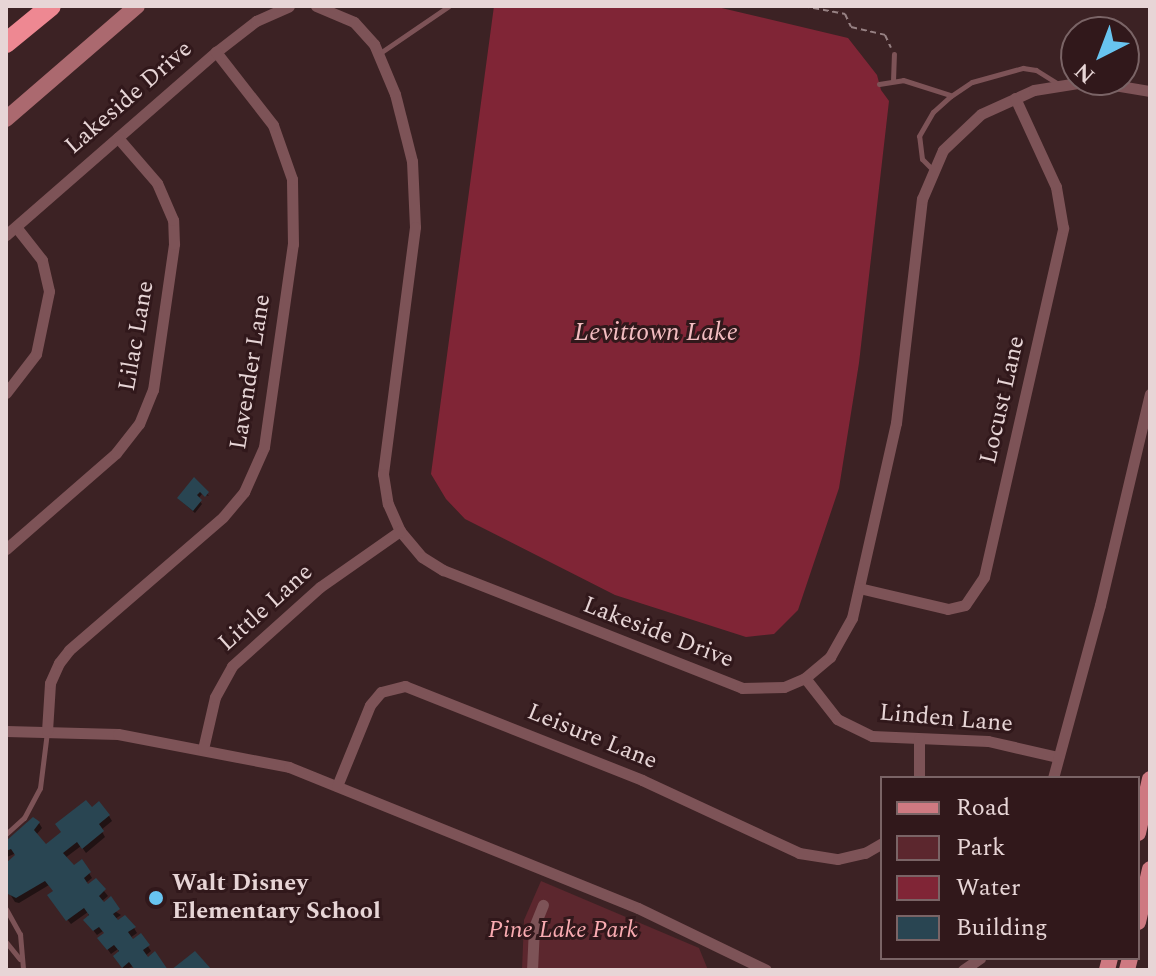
<!DOCTYPE html>
<style>
body{margin:0}
#map{position:relative;width:1156px;height:976px;overflow:hidden;background:#3c2224;font-family:Spectral,serif}
div>[style]{position:absolute}
.green>*{inset:0;background:#5c272e}
.water>*{inset:0;background:#802536}
.shadow>*{inset:0;background:#0007}
.building>*{inset:0;background:#294552}
.path>*{height:2px;margin-top:-1px;transform-origin:0;background:repeating-linear-gradient(90deg,#978183 0 6px,transparent 0 10px)}
.lane>*{height:5px;margin:-2.5px;padding:0 2.5px;transform-origin:2.5px;border-radius:2.5px;background:#7d5357}
.street>*{height:11px;margin:-5.5px;padding:0 5.5px;transform-origin:5.5px;border-radius:5.5px;background:#7d5357}
.secondary>*{height:16px;margin:-8px;padding:0 8px;transform-origin:8px;border-radius:8px;background:#ab696f}
.primary>*{height:16px;margin:-8px;padding:0 8px;transform-origin:8px;border-radius:8px;background:#ce7981}
.highway>*{height:20px;margin:-10px;padding:0 10px;transform-origin:10px;border-radius:10px;background:#ee8892}
.dots>*{width:22px;height:22px;translate:-50% -50%;box-sizing:border-box;border:4px solid #31181b;border-radius:50%}
span{translate:-50% -50%;white-space:nowrap;text-align:center;line-height:1.15;-webkit-text-stroke:6px #31181b;paint-order:stroke}
.street-label{font-size:24px;color:#e7d5d6}
.poi-label{font-size:24px;color:#e7d5d6;font-weight:700}
.left{translate:0 -50%;text-align:left}
.park-label{font-size:24px;color:#f9abb1;font-style:italic}
.water-label{font-size:26px;color:#f2bcc0;font-style:italic}
.frame{position:absolute;inset:0;border:8px solid #e7d5d6;pointer-events:none}
.legend{position:absolute;left:880px;top:776px;width:260px;height:184px;box-sizing:border-box;background:#31181b;border:2px solid #7a6466;margin:0;padding:10px 14px;list-style:none;font-size:24px;color:#e7d5d6}
.legend li{display:flex;align-items:center;gap:16px;height:40px}
.legend b{width:40px;border:2px solid #7a6466}
.north{position:absolute;left:1060px;top:16px;width:80px;height:80px;box-sizing:border-box;background:#31181b;border:2px solid #7a6466;border-radius:50%;rotate:222deg;font-size:22px;font-weight:700;line-height:32px;text-align:center;color:#e7d5d6}
.north::after{content:'';display:block;margin:auto;width:28px;height:36px;background:#68c4f0;clip-path:polygon(50% 0,100% 100%,50% 72%,0 100%)}
</style>
<div id="map">
<div class="green">
<i style="clip-path:polygon(541px 881px,699px 948px,708px 970px,522px 970px,524px 920px)"></i>
</div>
<div class="water">
<i style="clip-path:polygon(494px 6px,713px 6px,848px 38px,877px 75px,881px 90px,889px 101px,859px 363px,839px 488px,798px 610px,774px 634px,746px 637px,615px 595px,465px 519px,446px 499px,431px 474px)"></i>
</div>
<div class="shadow">
<i style="clip-path:polygon(194px 480px,209px 496px,202px 494px,198px 499px,202px 504px,195px 513px,181px 501px)"></i>
<i style="clip-path:polygon(92px 810px,109px 816px,112px 821px,101px 830px,105px 837px,86px 853px,81px 846px,65px 858px,73px 868px,89px 873px,92px 878px,86px 883px,88px 887px,95px 880px,108px 896px,101px 902px,121px 915px,115px 919px,134px 928px,137px 933px,130px 938px,133px 941px,141px 936px,151px 951px,145px 956px,166px 970px,136px 970px,133px 966px,125px 970px,118px 962px,118px 949px,111px 954px,103px 943px,109px 927px,97px 935px,89px 925px,88px 912px,71px 924px,52px 901px,55px 892px,49px 885px,19px 903px,15px 902px,6px 888px,6px 865px,21px 851px,7px 857px,6px 843px,39px 823px,42px 828px,36px 835px,46px 847px)"></i>
</div>
<div class="building">
<i style="clip-path:polygon(194px 477px,209px 492px,205px 497px,200px 492px,197px 495px,202px 500px,193px 511px,177px 498px)"></i>
<i style="clip-path:polygon(86px 800px,92px 807px,99px 801px,110px 815px,99px 824px,104px 831px,82px 849px,77px 842px,63px 853px,74px 865px,82px 859px,91px 872px,84px 878px,88px 884px,96px 878px,106px 889px,99px 896px,104px 902px,111px 896px,120px 909px,113px 914px,118px 920px,125px 915px,136px 927px,128px 932px,133px 939px,141px 933px,150px 945px,143px 950px,148px 957px,155px 951px,168px 970px,135px 970px,129px 962px,122px 968px,113px 956px,119px 951px,114px 945px,107px 950px,97px 938px,104px 933px,99px 927px,93px 931px,83px 920px,89px 915px,84px 908px,66px 921px,47px 895px,53px 891px,45px 881px,16px 898px,6px 893px,6px 863px,15px 855px,11px 849px,6px 851px,6px 841px,33px 817px,40px 822px,34px 830px,46px 844px,61px 832px,55px 824px)"></i>
<i style="clip-path:polygon(195px 951px,212px 970px,171px 970px)"></i>
</div>
<div class="path">
<i style="left:803px;top:6px;width:43px;rotate:10.8deg"></i>
<i style="left:845px;top:14px;width:14px;rotate:65deg"></i>
<i style="left:851px;top:27px;width:35px;rotate:13deg"></i>
<i style="left:885px;top:35px;width:14px;rotate:65deg"></i>
</div>
<div class="lane">
<i style="left:380px;top:53px;width:83px;rotate:-34.3deg"></i>
<i style="left:893px;top:81px;width:27px;rotate:-88deg"></i>
<i style="left:879px;top:84px;width:24px;rotate:-9deg"></i>
<i style="left:903px;top:80px;width:49px;rotate:17.7deg"></i>
<i style="left:932px;top:169px;width:14px;rotate:-135deg"></i>
<i style="left:922px;top:159px;width:23px;rotate:-97deg"></i>
<i style="left:919px;top:136px;width:28px;rotate:-60deg"></i>
<i style="left:933px;top:112px;width:24px;rotate:-42deg"></i>
<i style="left:951px;top:96px;width:25px;rotate:-34deg"></i>
<i style="left:972px;top:82px;width:53px;rotate:-15.4deg"></i>
<i style="left:1023px;top:68px;width:13px;rotate:9deg"></i>
<i style="left:1036px;top:70px;width:25px;rotate:32deg"></i>
<i style="left:6px;top:834px;width:24px;rotate:-42deg"></i>
<i style="left:24px;top:818px;width:34px;rotate:-62deg"></i>
<i style="left:40px;top:788px;width:56px;rotate:-82.9deg"></i>
<i style="left:6px;top:909px;width:29px;rotate:61deg"></i>
<i style="left:20px;top:934px;width:36px;rotate:85deg"></i>
<i style="left:6px;top:942px;width:22px;rotate:51deg"></i>
</div>
<div class="street">
<i style="left:316px;top:6px;width:41px;rotate:22.8deg"></i>
<i style="left:354px;top:22px;width:30px;rotate:48deg"></i>
<i style="left:374px;top:44px;width:54px;rotate:67.2deg"></i>
<i style="left:395px;top:94px;width:69px;rotate:75.8deg"></i>
<i style="left:412px;top:161px;width:66px;rotate:87.4deg"></i>
<i style="left:415px;top:227px;width:249px;rotate:97.4deg"></i>
<i style="left:383px;top:474px;width:30px;rotate:81deg"></i>
<i style="left:388px;top:504px;width:30px;rotate:66deg"></i>
<i style="left:400px;top:531px;width:34px;rotate:50deg"></i>
<i style="left:422px;top:557px;width:25px;rotate:32deg"></i>
<i style="left:443px;top:570px;width:321px;rotate:21.5deg"></i>
<i style="left:742px;top:688px;width:42px;rotate:-1.4deg"></i>
<i style="left:784px;top:687px;width:23px;rotate:-23deg"></i>
<i style="left:805px;top:678px;width:33px;rotate:-40deg"></i>
<i style="left:830px;top:657px;width:45px;rotate:-60.6deg"></i>
<i style="left:852px;top:618px;width:200px;rotate:-77.3deg"></i>
<i style="left:896px;top:423px;width:226px;rotate:-83.4deg"></i>
<i style="left:922px;top:199px;width:53px;rotate:-66.8deg"></i>
<i style="left:943px;top:150px;width:52px;rotate:-43.5deg"></i>
<i style="left:981px;top:114px;width:58px;rotate:-24.4deg"></i>
<i style="left:1034px;top:90px;width:57px;rotate:-9.1deg"></i>
<i style="left:1090px;top:81px;width:61px;rotate:9.5deg"></i>
<i style="left:6px;top:235px;width:279px;rotate:-41.1deg"></i>
<i style="left:216px;top:52px;width:51px;rotate:-37.8deg"></i>
<i style="left:256px;top:21px;width:36px;rotate:-24deg"></i>
<i style="left:6px;top:393px;width:49px;rotate:-52.4deg"></i>
<i style="left:36px;top:354px;width:64px;rotate:-78.3deg"></i>
<i style="left:49px;top:291px;width:32px;rotate:-103deg"></i>
<i style="left:42px;top:260px;width:42px;rotate:-128.2deg"></i>
<i style="left:6px;top:549px;width:146px;rotate:-41.1deg"></i>
<i style="left:116px;top:453px;width:37px;rotate:-52deg"></i>
<i style="left:139px;top:424px;width:37px;rotate:-68deg"></i>
<i style="left:153px;top:390px;width:148px;rotate:-81.8deg"></i>
<i style="left:174px;top:244px;width:24px;rotate:-92deg"></i>
<i style="left:173px;top:220px;width:40px;rotate:-113.4deg"></i>
<i style="left:157px;top:183px;width:60px;rotate:-130.9deg"></i>
<i style="left:859px;top:588px;width:91px;rotate:13.3deg"></i>
<i style="left:948px;top:609px;width:17px;rotate:-13deg"></i>
<i style="left:965px;top:605px;width:34px;rotate:-56deg"></i>
<i style="left:984px;top:577px;width:358px;rotate:-77.2deg"></i>
<i style="left:1063px;top:228px;width:42px;rotate:-99.7deg"></i>
<i style="left:1056px;top:187px;width:98px;rotate:-114.7deg"></i>
<i style="left:805px;top:678px;width:52px;rotate:52deg"></i>
<i style="left:837px;top:719px;width:39px;rotate:26deg"></i>
<i style="left:872px;top:736px;width:116px;rotate:2.5deg"></i>
<i style="left:988px;top:741px;width:72px;rotate:12.9deg"></i>
<i style="left:6px;top:731px;width:112px;rotate:1.5deg"></i>
<i style="left:118px;top:734px;width:174px;rotate:10.9deg"></i>
<i style="left:289px;top:767px;width:376px;rotate:22deg"></i>
<i style="left:638px;top:908px;width:142px;rotate:25.8deg"></i>
<i style="left:47px;top:731px;width:48px;rotate:-86.4deg"></i>
<i style="left:50px;top:683px;width:22px;rotate:-66deg"></i>
<i style="left:59px;top:663px;width:16px;rotate:-52deg"></i>
<i style="left:69px;top:650px;width:203px;rotate:-40.8deg"></i>
<i style="left:223px;top:517px;width:33px;rotate:-50deg"></i>
<i style="left:244px;top:492px;width:49px;rotate:-66deg"></i>
<i style="left:264px;top:447px;width:205px;rotate:-81.9deg"></i>
<i style="left:293px;top:244px;width:65px;rotate:-90.9deg"></i>
<i style="left:292px;top:179px;width:57px;rotate:-109.4deg"></i>
<i style="left:273px;top:125px;width:93px;rotate:-128deg"></i>
<i style="left:919px;top:739px;width:39px;rotate:90deg"></i>
<i style="left:203px;top:749px;width:53px;rotate:-77deg"></i>
<i style="left:215px;top:697px;width:35px;rotate:-61deg"></i>
<i style="left:232px;top:666px;width:118px;rotate:-41.9deg"></i>
<i style="left:320px;top:587px;width:98px;rotate:-35deg"></i>
<i style="left:1053px;top:778px;width:179px;rotate:-74.8deg"></i>
<i style="left:1100px;top:605px;width:217px;rotate:-76.7deg"></i>
<i style="left:337px;top:786px;width:87px;rotate:-67.8deg"></i>
<i style="left:370px;top:705px;width:17px;rotate:-50deg"></i>
<i style="left:381px;top:692px;width:25px;rotate:-14deg"></i>
<i style="left:405px;top:686px;width:255px;rotate:21.6deg"></i>
<i style="left:642px;top:780px;width:173px;rotate:24.9deg"></i>
<i style="left:799px;top:853px;width:39px;rotate:9deg"></i>
<i style="left:838px;top:859px;width:28px;rotate:-13deg"></i>
<i style="left:865px;top:853px;width:20px;rotate:-30deg"></i>
<i style="left:532px;top:970px;width:43px;rotate:-87.3deg"></i>
<i style="left:534px;top:927px;width:24px;rotate:-68deg"></i>
<i style="left:963px;top:970px;width:21px;rotate:-35deg"></i>
</div>
<div class="secondary">
<i style="left:6px;top:119px;width:173px;rotate:-40.8deg"></i>
</div>
<div class="primary">
<i style="left:1138px;top:833px;width:55px;rotate:-77.5deg"></i>
<i style="left:1138px;top:922px;width:54px;rotate:-77.2deg"></i>
<i style="left:1107px;top:970px;width:12px;rotate:-76deg"></i>
<i style="left:1127px;top:970px;width:12px;rotate:-76deg"></i>
</div>
<div class="highway">
<i style="left:6px;top:43px;width:58px;rotate:-39.4deg"></i>
</div>
<div class="dots">
<i style="left:156px;top:898px;background:#68c4f0"></i>
</div>
<div class="street-label">
<span style="left:129px;top:98px;rotate:-41deg">Lakeside Drive</span>
<span style="left:137px;top:336px;rotate:-80deg">Lilac Lane</span>
<span style="left:251px;top:372px;rotate:-81deg">Lavender Lane</span>
<span style="left:1003px;top:400px;rotate:-77deg">Locust Lane</span>
<span style="left:266px;top:608px;rotate:-42deg">Little Lane</span>
<span style="left:658px;top:633px;rotate:21deg">Lakeside Drive</span>
<span style="left:946px;top:719px;rotate:5deg">Linden Lane</span>
<span style="left:592px;top:737px;rotate:22deg">Leisure Lane</span>
</div>
<div class="poi-label">
<span class="left" style="left:172px;top:898px">Walt Disney<br>Elementary School</span>
</div>
<div class="park-label">
<span style="left:563px;top:931px">Pine Lake Park</span>
</div>
<div class="water-label">
<span style="left:656px;top:333px">Levittown Lake</span>
</div>
<div class="frame"></div>
<ul class="legend">
<li><b style="height:10px;background:#ce7981"></b>Road</li>
<li><b style="height:22px;background:#5c272e"></b>Park</li>
<li><b style="height:22px;background:#802536"></b>Water</li>
<li><b style="height:22px;background:#294552"></b>Building</li>
</ul>
<div class="north">N</div>
</div>
